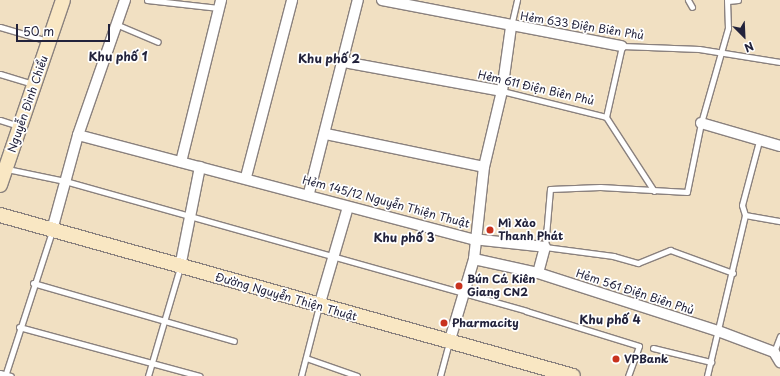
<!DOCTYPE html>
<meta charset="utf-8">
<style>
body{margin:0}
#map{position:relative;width:780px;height:376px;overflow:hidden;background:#f1e0c2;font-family:"Playpen Sans",sans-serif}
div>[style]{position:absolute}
.roads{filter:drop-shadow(1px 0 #8a817e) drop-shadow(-1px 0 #8a817e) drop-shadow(0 1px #8a817e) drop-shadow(0 -1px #8a817e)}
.lane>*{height:5px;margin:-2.5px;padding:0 2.5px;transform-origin:2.5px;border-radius:2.5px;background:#fff}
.street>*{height:10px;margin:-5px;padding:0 5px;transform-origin:5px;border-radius:5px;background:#fff}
.secondary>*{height:14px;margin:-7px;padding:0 7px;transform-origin:7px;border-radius:7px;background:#f9e7c3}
.dots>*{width:11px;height:11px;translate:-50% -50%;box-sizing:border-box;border:2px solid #fff;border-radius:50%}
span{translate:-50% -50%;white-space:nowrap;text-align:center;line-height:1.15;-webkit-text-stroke:3.5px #fff;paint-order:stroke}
.street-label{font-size:11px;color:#22223b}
.poi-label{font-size:11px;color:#22223b;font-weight:700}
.left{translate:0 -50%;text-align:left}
.neighbourhood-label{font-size:12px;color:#22223b;font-weight:700}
.north{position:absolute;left:724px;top:16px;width:40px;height:40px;-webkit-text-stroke:3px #fff;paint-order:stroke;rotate:156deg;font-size:11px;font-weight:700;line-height:16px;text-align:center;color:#22223b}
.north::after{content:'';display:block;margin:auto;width:14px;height:18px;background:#22223b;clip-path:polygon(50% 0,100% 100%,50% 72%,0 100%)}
.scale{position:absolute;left:16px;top:24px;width:94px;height:18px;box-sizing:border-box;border:2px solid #22223b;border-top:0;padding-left:5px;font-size:12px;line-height:14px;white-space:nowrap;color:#22223b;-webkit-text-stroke:3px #fff;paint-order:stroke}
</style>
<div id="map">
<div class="roads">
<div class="lane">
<i style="left:147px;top:0;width:72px;rotate:6.3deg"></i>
<i style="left:688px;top:0;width:8px;rotate:60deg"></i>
<i style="left:727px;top:0;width:28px;rotate:88deg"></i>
<i style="left:728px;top:28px;width:99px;rotate:105.9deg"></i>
<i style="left:701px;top:123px;width:70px;rotate:101.5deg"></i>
<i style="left:687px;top:192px;width:87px;rotate:-176.7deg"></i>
<i style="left:600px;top:187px;width:50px;rotate:177.7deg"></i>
<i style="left:550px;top:189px;width:58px;rotate:94.9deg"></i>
<i style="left:545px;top:247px;width:69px;rotate:7.5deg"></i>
<i style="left:613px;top:256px;width:26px;rotate:16deg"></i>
<i style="left:638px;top:263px;width:35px;rotate:-22deg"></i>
<i style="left:670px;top:250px;width:67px;rotate:20.1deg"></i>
<i style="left:728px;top:1px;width:10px;rotate:-6deg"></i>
<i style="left:118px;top:25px;width:43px;rotate:23deg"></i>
<i style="left:511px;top:26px;width:27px;rotate:-77deg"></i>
<i style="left:0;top:27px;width:50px;rotate:16.3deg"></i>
<i style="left:0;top:74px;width:34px;rotate:17deg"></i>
<i style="left:502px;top:91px;width:107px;rotate:14deg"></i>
<i style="left:606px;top:117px;width:88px;rotate:57deg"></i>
<i style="left:606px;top:117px;width:73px;rotate:-77.3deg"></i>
<i style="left:622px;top:46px;width:77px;rotate:2.2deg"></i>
<i style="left:699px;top:49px;width:82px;rotate:9.1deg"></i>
<i style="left:0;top:120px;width:20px;rotate:18deg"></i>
<i style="left:7px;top:169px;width:59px;rotate:11.7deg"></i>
<i style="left:65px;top:181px;width:479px;rotate:15.7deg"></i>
<i style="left:526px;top:311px;width:118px;rotate:17.2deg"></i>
<i style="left:639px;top:346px;width:32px;rotate:110deg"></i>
<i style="left:745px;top:215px;width:10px;rotate:-107deg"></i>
<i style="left:742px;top:205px;width:66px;rotate:-75.1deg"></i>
<i style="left:745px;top:215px;width:36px;rotate:10deg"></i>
<i style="left:33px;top:283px;width:209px;rotate:16.1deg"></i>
<i style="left:19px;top:327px;width:187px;rotate:15.2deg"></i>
<i style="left:653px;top:348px;width:60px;rotate:13.6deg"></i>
<i style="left:774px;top:352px;width:17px;rotate:-69deg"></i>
<i style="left:306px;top:358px;width:54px;rotate:19.4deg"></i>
<i style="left:0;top:373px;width:11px;rotate:15deg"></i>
<i style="left:5px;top:376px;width:152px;rotate:-72deg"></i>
<i style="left:148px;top:376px;width:114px;rotate:-73.6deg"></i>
<i style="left:301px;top:376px;width:72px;rotate:-75.6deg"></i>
<i style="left:440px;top:376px;width:34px;rotate:-75deg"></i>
<i style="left:707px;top:376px;width:165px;rotate:-76.7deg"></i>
</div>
<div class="street">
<i style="left:382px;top:0;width:244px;rotate:10.9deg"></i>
<i style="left:344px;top:62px;width:161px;rotate:10.4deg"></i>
<i style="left:701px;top:123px;width:82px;rotate:16.2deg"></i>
<i style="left:326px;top:134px;width:161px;rotate:11.8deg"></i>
<i style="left:78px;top:135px;width:408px;rotate:14.8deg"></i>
<i style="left:473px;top:239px;width:72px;rotate:6.3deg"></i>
<i style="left:545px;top:247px;width:27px;rotate:105deg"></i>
<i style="left:181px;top:162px;width:167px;rotate:-76.1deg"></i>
<i style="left:246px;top:177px;width:183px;rotate:-75.4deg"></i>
<i style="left:309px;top:193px;width:199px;rotate:-75.8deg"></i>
<i style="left:52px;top:230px;width:98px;rotate:-74.7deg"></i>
<i style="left:78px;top:135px;width:143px;rotate:-70.8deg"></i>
<i style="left:474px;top:259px;width:66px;rotate:12.3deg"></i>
<i style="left:538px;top:273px;width:189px;rotate:17.9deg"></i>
<i style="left:718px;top:331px;width:60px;rotate:20.6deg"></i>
<i style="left:774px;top:352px;width:12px;rotate:59deg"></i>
<i style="left:180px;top:267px;width:102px;rotate:-78.7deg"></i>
<i style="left:319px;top:306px;width:103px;rotate:-73.7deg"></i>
<i style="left:449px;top:343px;width:88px;rotate:-73.4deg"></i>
<i style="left:474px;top:259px;width:93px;rotate:-83.8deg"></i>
<i style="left:484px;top:167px;width:78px;rotate:-76.7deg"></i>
<i style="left:502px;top:91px;width:65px;rotate:-82deg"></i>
</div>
<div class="secondary">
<i style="left:0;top:185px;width:195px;rotate:-71.2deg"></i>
<i style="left:0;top:215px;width:595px;rotate:15.69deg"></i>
</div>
</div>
<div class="dots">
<i style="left:490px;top:230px;background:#c8321e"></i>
<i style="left:459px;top:286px;background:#c8321e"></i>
<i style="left:444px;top:323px;background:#c8321e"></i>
<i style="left:616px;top:359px;background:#c8321e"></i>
</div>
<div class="street-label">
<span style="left:582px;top:26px;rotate:9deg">Hẻm 633 Ðiện Biên Phủ</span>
<span style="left:536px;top:88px;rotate:13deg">Hẻm 611 Ðiện Biên Phủ</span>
<span style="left:28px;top:104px;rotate:-71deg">Nguyễn Đình Chiểu</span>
<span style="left:386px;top:202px;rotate:15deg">Hẻm 145/12 Nguyễn Thiện Thuật</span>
<span style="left:635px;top:292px;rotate:18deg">Hẻm 561 Ðiện Biên Phủ</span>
<span style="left:286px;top:297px;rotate:16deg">Đường Nguyễn Thiện Thuật</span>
</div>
<div class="poi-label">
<span class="left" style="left:498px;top:230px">Mì Xào<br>Thanh Phát</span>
<span class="left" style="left:467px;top:286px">Bún Cá Kiên<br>Giang CN2</span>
<span class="left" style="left:452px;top:323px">Pharmacity</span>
<span class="left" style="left:624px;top:359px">VPBank</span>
</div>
<div class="neighbourhood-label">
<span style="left:118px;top:57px">Khu phố 1</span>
<span style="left:329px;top:59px">Khu phố 2</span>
<span style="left:404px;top:238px">Khu phố 3</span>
<span style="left:610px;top:320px">Khu phố 4</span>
</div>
<div class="north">N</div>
<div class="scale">50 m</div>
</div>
